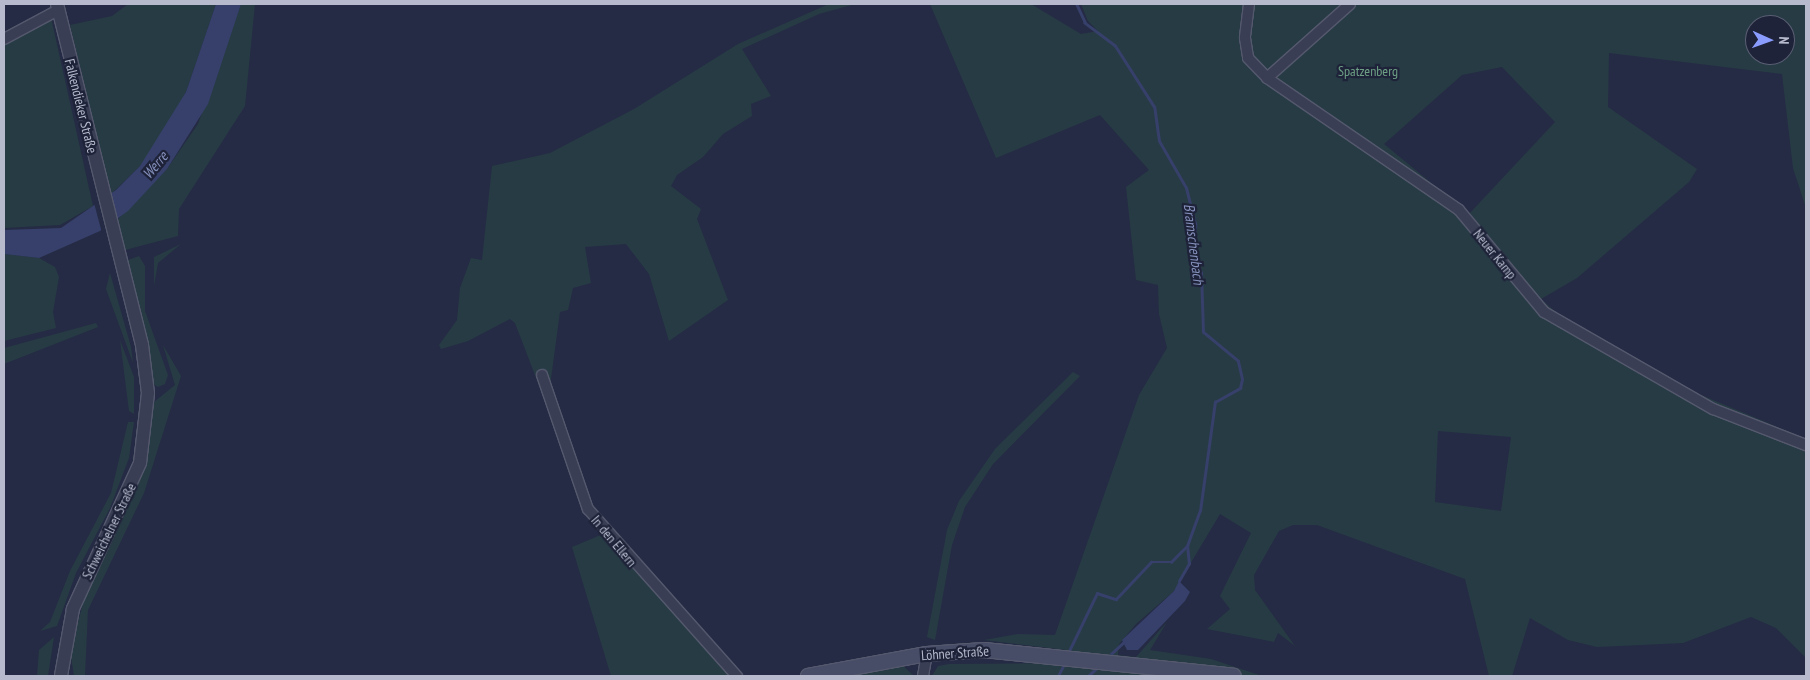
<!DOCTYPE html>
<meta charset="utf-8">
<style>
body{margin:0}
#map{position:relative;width:1810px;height:680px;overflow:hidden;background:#252b44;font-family:"PT Sans Narrow",sans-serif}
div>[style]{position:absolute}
.green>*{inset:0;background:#273b45}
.water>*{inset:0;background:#36406a}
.pier>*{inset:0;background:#252b44}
.stream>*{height:2.5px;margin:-1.25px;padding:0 1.25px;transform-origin:1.25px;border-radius:1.25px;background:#36406a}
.roads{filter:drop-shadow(1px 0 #55596e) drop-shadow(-1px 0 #55596e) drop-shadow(0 1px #55596e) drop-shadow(0 -1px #55596e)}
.minor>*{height:10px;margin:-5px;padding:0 5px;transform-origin:5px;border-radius:5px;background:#3a3e54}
.tertiary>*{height:12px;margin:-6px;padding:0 6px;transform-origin:6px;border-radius:6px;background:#3a3e54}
.secondary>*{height:14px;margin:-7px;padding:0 7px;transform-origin:7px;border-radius:7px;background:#474c67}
span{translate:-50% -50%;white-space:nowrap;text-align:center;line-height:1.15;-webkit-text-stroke:4.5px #1e2339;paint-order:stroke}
.park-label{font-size:14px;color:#6da084}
.street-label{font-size:14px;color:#b7bacd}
.water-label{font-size:15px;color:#848fba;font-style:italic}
.frame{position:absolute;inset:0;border:5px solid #b7bacd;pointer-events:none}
.north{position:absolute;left:1745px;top:15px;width:50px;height:50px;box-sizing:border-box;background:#1e2339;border:1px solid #5b5f74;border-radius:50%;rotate:92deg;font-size:14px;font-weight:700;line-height:20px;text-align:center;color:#b7bacd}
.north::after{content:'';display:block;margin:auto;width:18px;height:22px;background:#8b9cff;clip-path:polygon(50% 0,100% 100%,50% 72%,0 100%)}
</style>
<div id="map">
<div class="green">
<i style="clip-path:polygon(128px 4px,216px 4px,186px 92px,168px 127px,140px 166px,110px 195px,70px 25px,112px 16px)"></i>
<i style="clip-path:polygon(241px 4px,255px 4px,245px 106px,179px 209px,178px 236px,125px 250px,118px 219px,167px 169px,198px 124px)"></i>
<i style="clip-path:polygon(829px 4px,855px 4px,819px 14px,742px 49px,771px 96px,751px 104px,752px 116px,723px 134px,703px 157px,677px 175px,671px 186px,701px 209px,697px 219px,728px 300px,669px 341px,649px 274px,626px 244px,585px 247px,591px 283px,573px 288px,568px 310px,560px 312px,550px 386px,588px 504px,731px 676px,611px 676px,572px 547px,603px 534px,588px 513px,515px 323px,510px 319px,468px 341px,441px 349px,439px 345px,457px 320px,460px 288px,471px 258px,482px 260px,492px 166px,550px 153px,634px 109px,738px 44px)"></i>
<i style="clip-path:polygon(evenodd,930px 4px,1031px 4px,1081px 34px,1098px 31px,1088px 21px,1081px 4px,1806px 4px,1806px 208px,1793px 168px,1782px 74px,1609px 53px,1608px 107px,1697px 169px,1689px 182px,1577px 278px,1541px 299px,1558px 314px,1682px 387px,1806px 439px,1806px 658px,1776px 628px,1751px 617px,1683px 643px,1597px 647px,1568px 640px,1530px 618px,1512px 676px,1489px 676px,1465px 579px,1317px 525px,1293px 525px,1279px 531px,1254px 575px,1255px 590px,1295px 646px,1278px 633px,1274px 642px,1207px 629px,1230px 609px,1220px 596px,1251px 533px,1220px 514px,1174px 591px,1136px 624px,1119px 644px,1118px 655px,1136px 657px,1167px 622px,1150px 650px,1211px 659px,1262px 676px,932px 676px,938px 666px,949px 664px,1060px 663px,1066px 650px,984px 640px,1018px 634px,1055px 635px,1139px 395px,1167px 348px,1159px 314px,1158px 285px,1136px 280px,1126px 187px,1149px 170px,1100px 115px,996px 158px,930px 4px,1755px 25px,1785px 25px,1785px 55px,1755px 55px,1755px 25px,930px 4px,1502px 67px,1555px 122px,1469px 214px,1384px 144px,1462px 75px,1502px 67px,930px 4px,1438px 431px,1511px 437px,1501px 511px,1435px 502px,1438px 431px)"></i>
<i style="clip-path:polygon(50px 13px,93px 206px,60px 225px,4px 228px,4px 42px)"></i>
<i style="clip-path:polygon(181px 244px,158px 263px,154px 286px,154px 257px)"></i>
<i style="clip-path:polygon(4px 254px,39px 258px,55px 267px,59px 277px,53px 312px,56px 328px,4px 341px)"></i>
<i style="clip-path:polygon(139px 256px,145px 266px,145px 311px,168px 375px,165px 384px,158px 387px,152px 383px,128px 260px)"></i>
<i style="clip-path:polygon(110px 273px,131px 347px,133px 363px,106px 289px)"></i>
<i style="clip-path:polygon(96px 323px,98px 327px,4px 364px,4px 348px)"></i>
<i style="clip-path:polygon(120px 340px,134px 377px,134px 414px,129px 411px)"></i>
<i style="clip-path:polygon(163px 345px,181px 376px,144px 493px,88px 610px,85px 676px,74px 676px,70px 651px,85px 597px,138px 486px,154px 402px,175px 385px)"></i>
<i style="clip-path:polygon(1073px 372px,1080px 376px,993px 464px,965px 507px,952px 545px,935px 640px,927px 637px,947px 530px,959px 501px,995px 449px)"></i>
<i style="clip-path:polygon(128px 422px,134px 422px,129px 458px,110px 508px,76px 573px,57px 626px,40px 631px,50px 622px,70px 571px,111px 493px)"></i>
<i style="clip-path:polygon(54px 637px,48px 676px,37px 676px,39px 650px)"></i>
<i style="clip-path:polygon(902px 665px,914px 676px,839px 676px)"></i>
</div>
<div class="water">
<i style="clip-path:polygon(216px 4px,241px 4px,208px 104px,167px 169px,128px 211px,100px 231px,39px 258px,4px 254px,4px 230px,61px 228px,116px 190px,140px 166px,186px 92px)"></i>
<i style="clip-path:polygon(1179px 581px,1190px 592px,1185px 601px,1138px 650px,1127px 650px,1122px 640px,1174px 591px)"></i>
</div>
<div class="pier">
<i style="clip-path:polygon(109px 192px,117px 223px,102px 233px,94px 203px)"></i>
</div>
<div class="stream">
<i style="left:1179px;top:581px;width:20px;rotate:-60deg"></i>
<i style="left:1189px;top:564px;width:18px;rotate:-96deg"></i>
<i style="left:1069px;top:651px;width:64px;rotate:-64.2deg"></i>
<i style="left:1097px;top:593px;width:20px;rotate:18deg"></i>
<i style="left:1116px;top:599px;width:51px;rotate:-46.6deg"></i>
<i style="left:1151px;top:562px;width:20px"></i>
<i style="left:1171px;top:562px;width:23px;rotate:-45deg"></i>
<i style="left:1187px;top:546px;width:37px;rotate:-70deg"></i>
<i style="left:1200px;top:511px;width:110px;rotate:-82.2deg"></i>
<i style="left:1215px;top:402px;width:29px;rotate:-29deg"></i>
<i style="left:1240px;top:388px;width:9px;rotate:-77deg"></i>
<i style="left:1242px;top:379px;width:18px;rotate:-103deg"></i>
<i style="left:1238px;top:361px;width:45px;rotate:-140.4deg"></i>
<i style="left:1203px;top:332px;width:59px;rotate:-91.9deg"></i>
<i style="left:1201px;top:273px;width:16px;rotate:-117deg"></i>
<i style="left:1194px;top:259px;width:35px;rotate:-88deg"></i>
<i style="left:1195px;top:224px;width:37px;rotate:-104deg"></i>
<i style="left:1186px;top:188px;width:54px;rotate:-119.9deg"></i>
<i style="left:1159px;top:141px;width:34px;rotate:-98deg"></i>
<i style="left:1154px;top:107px;width:72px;rotate:-122.6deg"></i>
<i style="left:1115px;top:46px;width:38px;rotate:-143deg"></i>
<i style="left:1085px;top:23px;width:21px;rotate:-115deg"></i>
<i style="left:1111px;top:654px;width:19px;rotate:-43deg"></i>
<i style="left:1058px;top:676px;width:11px;rotate:-63deg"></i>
<i style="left:1088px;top:676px;width:13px;rotate:-42deg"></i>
</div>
<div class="roads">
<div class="minor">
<i style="left:1249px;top:4px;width:34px;rotate:97deg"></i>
<i style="left:1245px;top:38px;width:20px;rotate:81deg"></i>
<i style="left:1248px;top:58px;width:28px;rotate:46deg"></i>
<i style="left:1267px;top:78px;width:233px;rotate:34.5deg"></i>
<i style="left:1459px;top:210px;width:133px;rotate:50.2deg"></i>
<i style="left:1544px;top:312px;width:195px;rotate:29.9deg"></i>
<i style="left:1713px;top:409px;width:100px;rotate:21.2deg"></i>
<i style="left:4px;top:39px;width:61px;rotate:-28.2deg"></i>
<i style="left:1267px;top:78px;width:111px;rotate:-41.7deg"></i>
<i style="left:542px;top:375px;width:142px;rotate:71.1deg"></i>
<i style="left:588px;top:509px;width:224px;rotate:48.3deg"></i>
<i style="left:923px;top:676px;width:22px;rotate:-80deg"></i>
</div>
<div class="tertiary">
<i style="left:57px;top:4px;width:351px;rotate:76deg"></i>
<i style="left:142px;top:345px;width:48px;rotate:82.9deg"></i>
<i style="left:148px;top:393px;width:70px;rotate:96.5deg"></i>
<i style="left:140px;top:463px;width:161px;rotate:114.7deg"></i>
<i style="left:73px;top:609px;width:68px;rotate:100.2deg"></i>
</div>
<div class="secondary">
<i style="left:808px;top:676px;width:121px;rotate:-10.5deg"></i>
<i style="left:927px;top:654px;width:57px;rotate:-4deg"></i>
<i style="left:984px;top:650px;width:251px;rotate:5.9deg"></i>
</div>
</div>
<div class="park-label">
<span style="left:1368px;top:71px">Spatzenberg</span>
</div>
<div class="street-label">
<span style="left:81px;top:106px;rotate:76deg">Falkendieker Straße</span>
<span style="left:1495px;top:254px;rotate:51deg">Neuer Kamp</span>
<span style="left:109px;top:531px;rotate:-64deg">Schweichelner Straße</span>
<span style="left:614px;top:541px;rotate:50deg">In den Ellern</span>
<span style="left:955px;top:653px;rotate:-4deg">Löhner Straße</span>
</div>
<div class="water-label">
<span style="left:155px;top:165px;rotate:-50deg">Werre</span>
<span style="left:1194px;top:244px;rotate:83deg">Bramschenbach</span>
</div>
<div class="frame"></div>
<div class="north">N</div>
</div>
